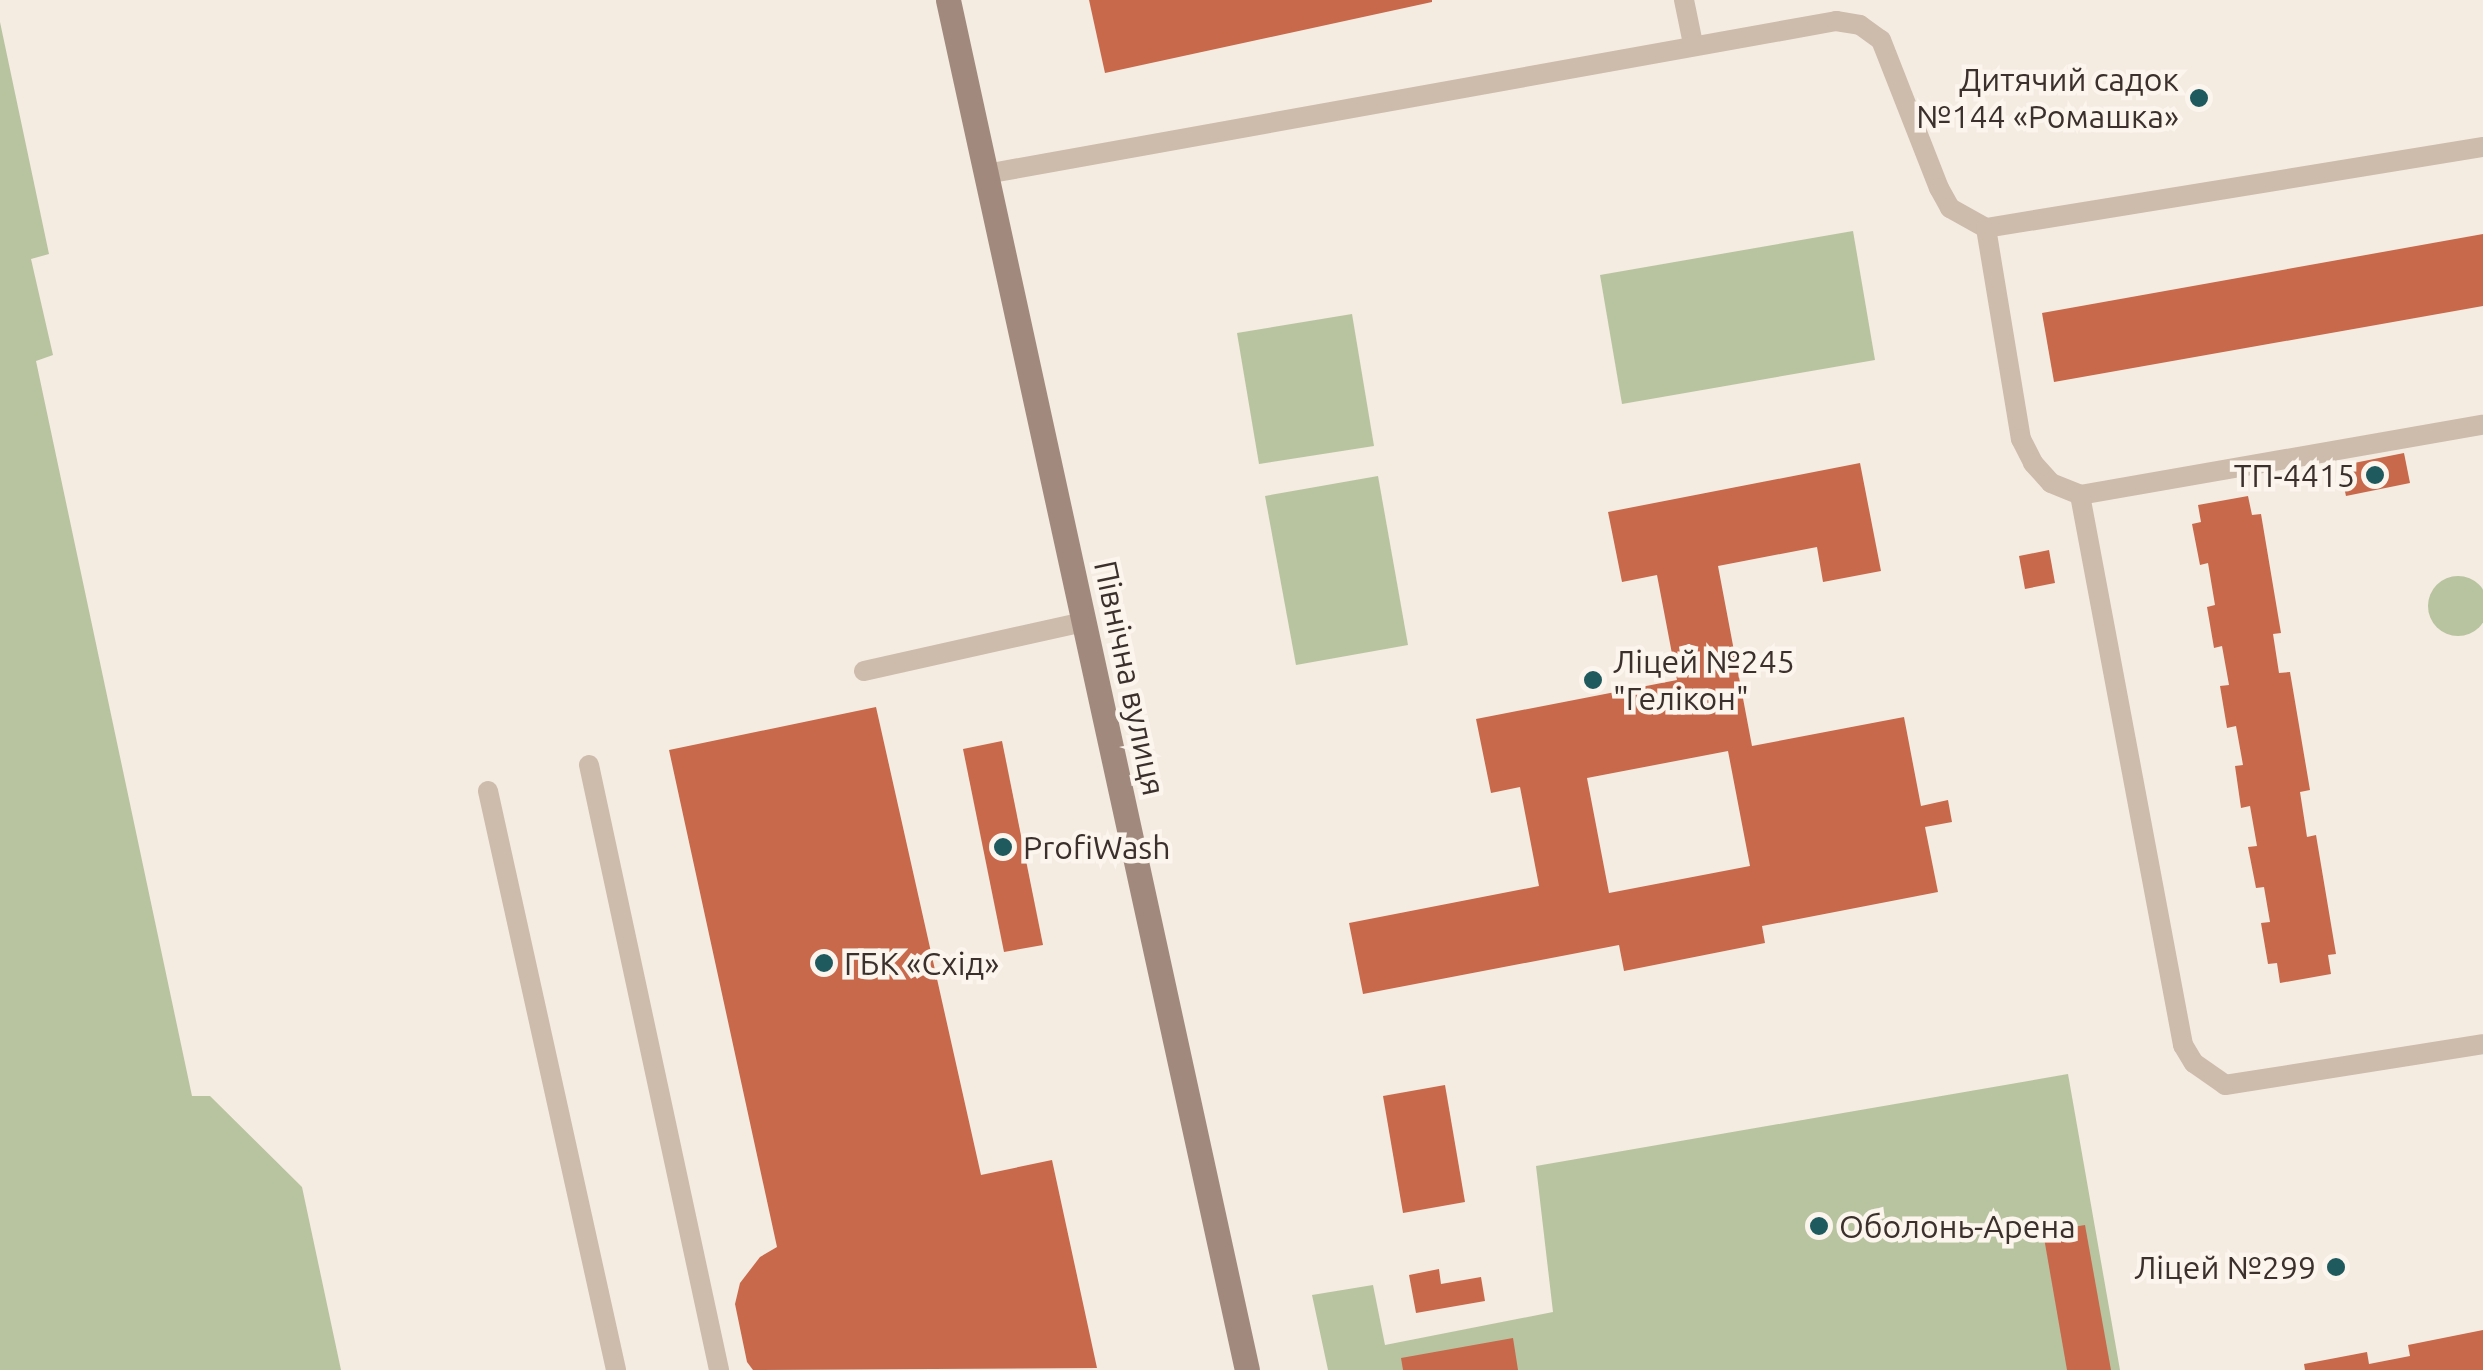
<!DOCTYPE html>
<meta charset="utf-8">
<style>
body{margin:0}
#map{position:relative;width:2483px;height:1370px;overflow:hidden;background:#f4ebe1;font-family:Ubuntu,sans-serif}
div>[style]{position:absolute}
.green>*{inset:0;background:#b8c4a0}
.round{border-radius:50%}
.building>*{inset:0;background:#c8694b}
.lane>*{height:20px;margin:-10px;padding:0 10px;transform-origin:10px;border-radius:10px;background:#cdbbac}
.secondary>*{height:25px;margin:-12.5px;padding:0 12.5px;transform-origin:12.5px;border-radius:12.5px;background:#a18a7d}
.dots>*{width:28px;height:28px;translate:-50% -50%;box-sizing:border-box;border:5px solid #fbf5ee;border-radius:50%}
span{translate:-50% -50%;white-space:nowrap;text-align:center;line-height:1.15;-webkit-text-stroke:9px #fbf5ee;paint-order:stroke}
.poi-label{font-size:32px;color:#3b302b}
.right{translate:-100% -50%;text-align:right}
.left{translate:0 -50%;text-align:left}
.street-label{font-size:32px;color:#3b302b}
</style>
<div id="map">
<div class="green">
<i style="clip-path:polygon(0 22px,49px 254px,31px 259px,53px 355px,36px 361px,192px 1096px,210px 1096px,302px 1187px,341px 1370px,0 1370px)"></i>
<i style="clip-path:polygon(1853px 231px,1875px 360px,1622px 404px,1600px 275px)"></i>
<i style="clip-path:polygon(1352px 314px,1374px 446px,1259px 464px,1237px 333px)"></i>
<i style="clip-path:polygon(1378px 476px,1408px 645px,1296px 665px,1265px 496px)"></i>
<i class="round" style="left:2428px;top:576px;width:60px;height:60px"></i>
<i style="clip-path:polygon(2068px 1074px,2120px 1370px,1328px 1370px,1312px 1295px,1373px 1285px,1385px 1345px,1553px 1312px,1536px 1166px)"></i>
</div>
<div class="building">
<i style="clip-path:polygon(1089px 0,1432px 0,1432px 2px,1105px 73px)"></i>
<i style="clip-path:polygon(2483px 234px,2483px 306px,2054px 382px,2042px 313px)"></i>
<i style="clip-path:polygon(2404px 453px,2410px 483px,2346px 496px,2339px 466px)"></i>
<i style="clip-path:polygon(evenodd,1860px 463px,1881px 571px,1823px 582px,1817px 547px,1718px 566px,1752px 746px,1904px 717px,1921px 806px,1948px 800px,1952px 822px,1925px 827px,1938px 892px,1762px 926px,1765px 943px,1624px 971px,1619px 945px,1363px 994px,1349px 923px,1539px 886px,1520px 787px,1491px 793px,1476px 719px,1677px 680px,1657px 575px,1622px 582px,1608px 512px,1860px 463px,1728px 751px,1750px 866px,1609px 893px,1587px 778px,1728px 751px)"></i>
<i style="clip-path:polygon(2248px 496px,2252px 515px,2261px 514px,2281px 633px,2273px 634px,2279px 673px,2290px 672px,2310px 790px,2300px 792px,2307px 837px,2316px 835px,2336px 954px,2328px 955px,2331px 974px,2280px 983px,2277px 963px,2268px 964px,2261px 923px,2270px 922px,2264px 887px,2256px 888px,2248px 847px,2257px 846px,2250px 806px,2241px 808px,2235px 766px,2243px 765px,2236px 726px,2227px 728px,2220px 686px,2229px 685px,2222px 646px,2214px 648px,2207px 607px,2215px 605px,2208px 563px,2200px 565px,2192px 524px,2201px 522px,2198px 505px)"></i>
<i style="clip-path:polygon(2049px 550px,2055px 583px,2025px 589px,2019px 556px)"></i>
<i style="clip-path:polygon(876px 707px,981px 1175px,1052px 1160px,1097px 1368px,753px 1370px,747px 1362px,735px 1304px,740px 1283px,760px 1257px,777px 1247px,669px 750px)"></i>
<i style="clip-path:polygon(1002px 741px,1043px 945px,1004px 952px,963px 749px)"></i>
<i style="clip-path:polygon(1445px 1085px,1465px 1202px,1403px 1213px,1383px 1096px)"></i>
<i style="clip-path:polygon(2085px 1225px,2111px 1370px,2067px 1370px,2043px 1232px)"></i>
<i style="clip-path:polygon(1439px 1269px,1441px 1284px,1481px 1277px,1485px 1301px,1416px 1313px,1409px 1275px)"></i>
<i style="clip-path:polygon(2483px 1330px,2483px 1370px,2305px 1370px,2304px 1364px,2367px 1352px,2369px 1364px,2410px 1356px,2408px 1345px)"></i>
<i style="clip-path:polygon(1513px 1338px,1518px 1370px,1403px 1370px,1401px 1358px)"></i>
</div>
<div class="lane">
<i style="left:1684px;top:0;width:45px;rotate:78.4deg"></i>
<i style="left:986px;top:174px;width:864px;rotate:-10.2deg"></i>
<i style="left:1836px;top:21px;width:24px;rotate:9deg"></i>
<i style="left:1860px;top:25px;width:26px;rotate:36deg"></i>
<i style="left:1881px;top:40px;width:159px;rotate:68.6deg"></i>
<i style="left:1939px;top:188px;width:23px;rotate:61deg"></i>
<i style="left:1950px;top:208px;width:41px;rotate:29.1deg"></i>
<i style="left:1986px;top:228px;width:504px;rotate:-9.26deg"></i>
<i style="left:1986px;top:228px;width:214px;rotate:80.6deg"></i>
<i style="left:2021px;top:439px;width:27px;rotate:63deg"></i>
<i style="left:2033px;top:463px;width:27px;rotate:48deg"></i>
<i style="left:2051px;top:483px;width:31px;rotate:22deg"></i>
<i style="left:2080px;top:495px;width:409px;rotate:-9.9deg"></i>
<i style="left:2080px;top:495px;width:560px;rotate:79.39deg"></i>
<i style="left:2183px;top:1045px;width:21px;rotate:59deg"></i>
<i style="left:2194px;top:1063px;width:38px;rotate:35deg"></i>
<i style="left:2225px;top:1085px;width:261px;rotate:-9deg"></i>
<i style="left:864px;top:671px;width:225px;rotate:-12.6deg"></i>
<i style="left:589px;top:765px;width:619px;rotate:77.87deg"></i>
<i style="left:488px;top:791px;width:593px;rotate:77.53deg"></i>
</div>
<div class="secondary">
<i style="left:948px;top:0;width:1402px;rotate:77.69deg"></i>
</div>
<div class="dots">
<i style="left:2199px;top:98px;background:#1f5a5e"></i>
<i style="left:2375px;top:475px;background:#1f5a5e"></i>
<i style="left:1593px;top:680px;background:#1f5a5e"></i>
<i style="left:1003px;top:847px;background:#1f5a5e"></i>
<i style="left:824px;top:963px;background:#1f5a5e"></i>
<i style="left:1819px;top:1226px;background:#1f5a5e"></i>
<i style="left:2336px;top:1267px;background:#1f5a5e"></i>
</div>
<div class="poi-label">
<span class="right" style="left:2179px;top:98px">Дитячий садок<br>№144 «Ромашка»</span>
<span class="right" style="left:2355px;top:475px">ТП-4415</span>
<span class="left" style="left:1613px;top:680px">Ліцей №245<br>"Гелікон"</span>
<span class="left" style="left:1023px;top:847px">ProfiWash</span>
<span class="left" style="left:844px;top:963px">ГБК «Схід»</span>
<span class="left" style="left:1839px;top:1226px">Оболонь-Арена</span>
<span class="right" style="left:2316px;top:1267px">Ліцей №299</span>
</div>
<div class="street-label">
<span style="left:1130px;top:678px;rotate:78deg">Північна вулиця</span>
</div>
</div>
